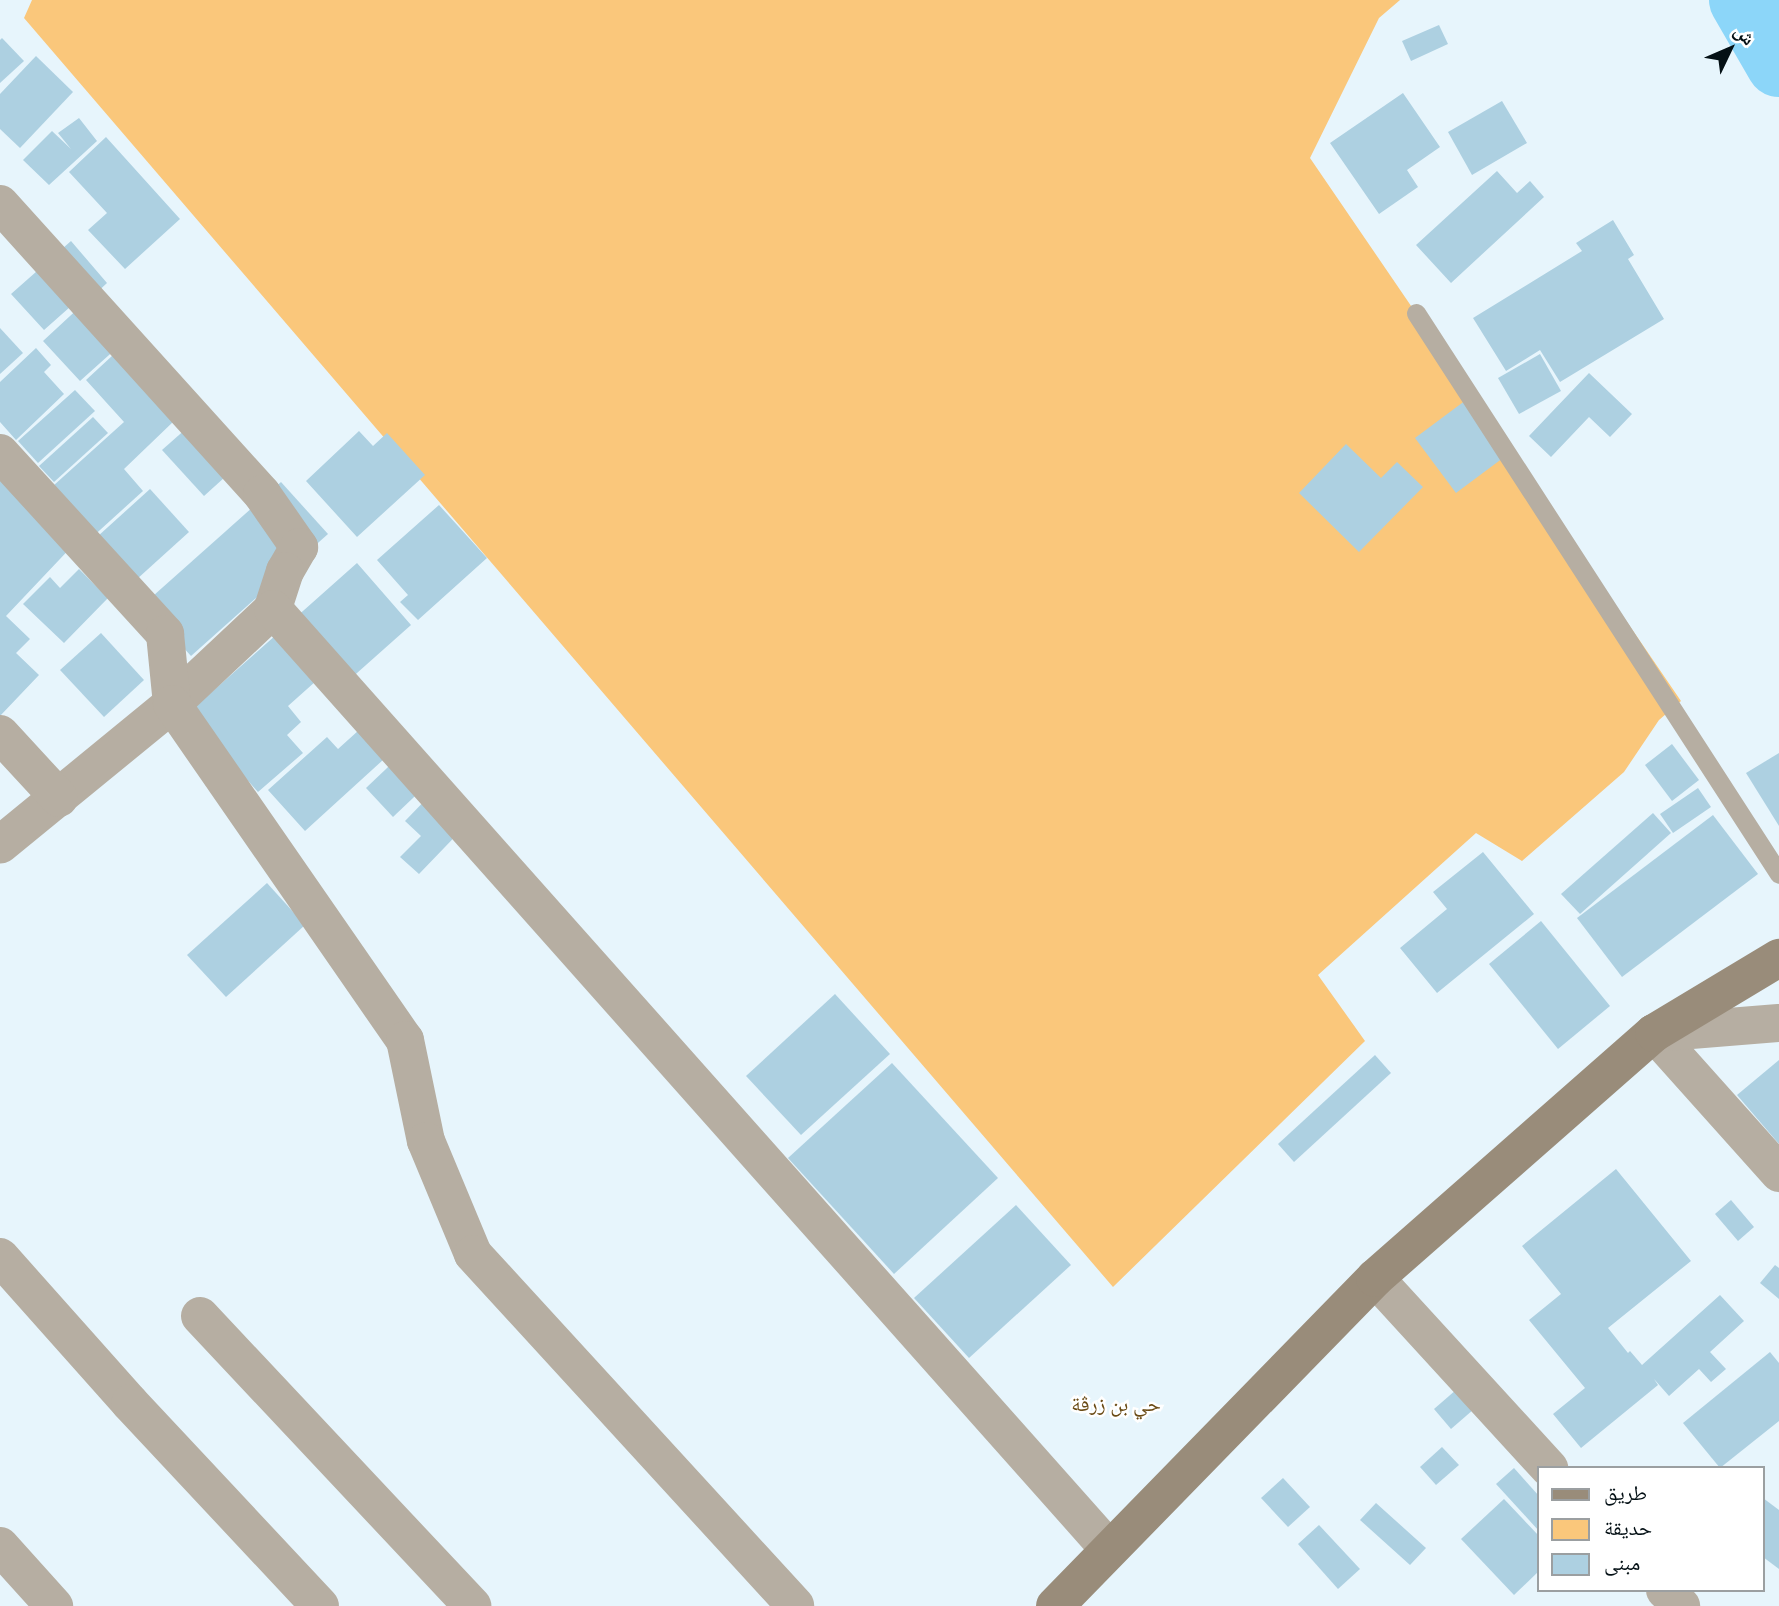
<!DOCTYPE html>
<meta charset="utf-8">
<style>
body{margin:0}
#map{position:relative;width:1779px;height:1606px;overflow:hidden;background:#e7f5fc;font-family:"Titillium Web","Noto Naskh Arabic",sans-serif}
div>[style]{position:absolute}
.green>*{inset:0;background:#fac77b}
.river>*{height:66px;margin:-33px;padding:0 33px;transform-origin:33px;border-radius:33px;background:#8cd6f9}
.building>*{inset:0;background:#add0e1}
.service>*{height:19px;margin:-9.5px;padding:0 9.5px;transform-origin:9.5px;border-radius:9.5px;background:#b6aea2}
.minor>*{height:38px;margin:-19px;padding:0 19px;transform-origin:19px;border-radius:19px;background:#b6aea2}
.secondary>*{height:38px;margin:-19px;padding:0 19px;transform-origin:19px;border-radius:19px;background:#998c7a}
span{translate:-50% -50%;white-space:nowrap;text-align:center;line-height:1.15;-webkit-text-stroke:5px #fff;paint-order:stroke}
.quarter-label{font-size:21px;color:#6a4b15}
.legend{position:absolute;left:1537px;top:1466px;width:228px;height:126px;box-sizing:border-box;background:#fff;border:2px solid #9b9fa1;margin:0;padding:9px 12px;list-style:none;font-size:21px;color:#041015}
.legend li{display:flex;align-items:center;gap:14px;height:35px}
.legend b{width:35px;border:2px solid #9b9fa1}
.north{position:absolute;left:1695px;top:14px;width:70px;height:70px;-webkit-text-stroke:5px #fff;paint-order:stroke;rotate:46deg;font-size:19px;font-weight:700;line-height:28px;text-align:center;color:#041015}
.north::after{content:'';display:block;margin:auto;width:24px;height:32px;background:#041015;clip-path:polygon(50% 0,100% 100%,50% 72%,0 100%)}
</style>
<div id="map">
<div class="green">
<i style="clip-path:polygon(32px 0,1400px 0,1379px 18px,1310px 158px,1681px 701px,1659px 720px,1624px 772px,1522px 861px,1476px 833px,1318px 975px,1365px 1041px,1113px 1287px,24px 18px)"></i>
</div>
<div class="river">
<i style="left:1742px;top:0;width:74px;rotate:60deg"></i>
</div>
<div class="building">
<i style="clip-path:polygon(1439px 25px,1448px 44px,1411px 61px,1402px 41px)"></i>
<i style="clip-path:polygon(2px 38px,24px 61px,0 83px,0 40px)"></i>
<i style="clip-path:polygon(36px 56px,73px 92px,20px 148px,0 129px,0 94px)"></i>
<i style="clip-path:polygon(1403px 93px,1440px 147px,1407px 170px,1418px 187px,1379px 214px,1330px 143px)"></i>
<i style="clip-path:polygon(1502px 101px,1527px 143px,1472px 175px,1448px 132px)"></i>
<i style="clip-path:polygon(79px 118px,97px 141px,49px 185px,23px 160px,52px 131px,71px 149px,58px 133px)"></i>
<i style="clip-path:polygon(106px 137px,180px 219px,125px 269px,88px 230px,107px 213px,69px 172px)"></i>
<i style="clip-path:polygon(1497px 171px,1517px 193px,1530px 181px,1544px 197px,1451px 283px,1416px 245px)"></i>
<i style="clip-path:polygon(1613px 220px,1634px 255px,1628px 259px,1664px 319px,1560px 382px,1540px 350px,1506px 371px,1473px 318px,1582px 251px,1576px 243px)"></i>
<i style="clip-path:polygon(71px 241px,107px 283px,91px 298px,128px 338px,80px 381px,43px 341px,83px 304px,79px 299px,44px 330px,11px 294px)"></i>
<i style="clip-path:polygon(0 328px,23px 353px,0 374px)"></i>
<i style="clip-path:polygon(139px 331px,199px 397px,124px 469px,143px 491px,89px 540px,53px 486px,124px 422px,86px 380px)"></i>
<i style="clip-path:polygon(36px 348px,51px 365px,44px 372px,64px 394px,16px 440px,0 422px,0 382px)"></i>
<i style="clip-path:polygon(1540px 354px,1561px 391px,1519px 414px,1498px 378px)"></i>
<i style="clip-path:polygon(1589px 373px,1632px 414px,1610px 437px,1589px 417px,1551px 457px,1529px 436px)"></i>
<i style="clip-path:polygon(75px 390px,95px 411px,38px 463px,18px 441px)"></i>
<i style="clip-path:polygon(1466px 400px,1507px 455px,1456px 493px,1415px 438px)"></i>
<i style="clip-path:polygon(205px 412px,246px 458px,204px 496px,162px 450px)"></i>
<i style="clip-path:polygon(93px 417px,108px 433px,54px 482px,39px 466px)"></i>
<i style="clip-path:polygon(359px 431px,373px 446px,387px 433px,425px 475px,357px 537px,306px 481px)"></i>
<i style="clip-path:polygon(1346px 444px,1381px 478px,1397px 462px,1423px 487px,1359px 552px,1299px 493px)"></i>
<i style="clip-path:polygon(0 464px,77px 541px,6px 616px,30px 639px,16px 653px,39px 675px,0 716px)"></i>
<i style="clip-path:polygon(281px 482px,328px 534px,191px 656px,144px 604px)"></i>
<i style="clip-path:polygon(150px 489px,189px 532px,126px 589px,87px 546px)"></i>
<i style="clip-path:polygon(439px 505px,487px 558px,418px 620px,400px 602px,408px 595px,377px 560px)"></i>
<i style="clip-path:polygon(357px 563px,411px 625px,339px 689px,325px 673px,288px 706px,301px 722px,287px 735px,303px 753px,258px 792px,188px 713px)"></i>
<i style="clip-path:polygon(79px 569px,108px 598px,64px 643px,23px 604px,50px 577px,60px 588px)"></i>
<i style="clip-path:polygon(101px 633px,144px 680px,104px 717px,60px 670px)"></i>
<i style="clip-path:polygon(369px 721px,395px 749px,305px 831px,268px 790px,327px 737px,338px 749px)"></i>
<i style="clip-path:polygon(1672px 744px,1699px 780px,1672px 801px,1645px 765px)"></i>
<i style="clip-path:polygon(407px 749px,434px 778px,393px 817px,366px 788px)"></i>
<i style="clip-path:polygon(1779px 753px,1779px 826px,1746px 773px)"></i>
<i style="clip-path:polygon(1698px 788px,1711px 807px,1673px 833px,1660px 814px)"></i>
<i style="clip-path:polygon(436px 789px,470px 821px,419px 874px,400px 857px,421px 836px,405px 821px)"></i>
<i style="clip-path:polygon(1653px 813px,1671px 833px,1580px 914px,1561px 894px)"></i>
<i style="clip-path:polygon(1713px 815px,1758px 874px,1622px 977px,1577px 918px)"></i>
<i style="clip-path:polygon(1483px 852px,1534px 914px,1437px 993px,1400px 948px,1447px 909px,1433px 892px)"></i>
<i style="clip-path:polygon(267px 883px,305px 925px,226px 997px,187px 955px)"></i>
<i style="clip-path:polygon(1541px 921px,1610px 1006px,1558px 1049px,1489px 964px)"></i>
<i style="clip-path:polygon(835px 994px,890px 1054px,801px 1135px,746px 1076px)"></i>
<i style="clip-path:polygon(1375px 1055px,1391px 1073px,1294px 1162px,1278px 1144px)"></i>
<i style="clip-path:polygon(1779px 1060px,1779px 1144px,1737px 1095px)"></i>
<i style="clip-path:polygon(892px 1063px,998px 1178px,894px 1274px,788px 1158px)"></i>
<i style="clip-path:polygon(1616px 1169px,1691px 1261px,1608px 1328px,1628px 1353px,1630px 1351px,1642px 1365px,1720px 1295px,1744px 1321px,1710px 1352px,1726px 1369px,1711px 1382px,1699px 1369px,1669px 1396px,1654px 1379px,1658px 1385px,1581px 1448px,1553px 1414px,1585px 1388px,1529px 1320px,1561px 1294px,1522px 1246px)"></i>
<i style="clip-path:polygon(1731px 1200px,1754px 1227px,1738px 1241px,1715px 1214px)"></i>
<i style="clip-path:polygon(1016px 1205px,1071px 1265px,969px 1358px,914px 1298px)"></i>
<i style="clip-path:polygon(1775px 1265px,1779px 1268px,1779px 1299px,1760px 1283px)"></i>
<i style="clip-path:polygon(1770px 1352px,1779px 1363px,1779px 1421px,1720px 1468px,1683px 1423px)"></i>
<i style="clip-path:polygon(1464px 1383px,1481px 1403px,1451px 1429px,1434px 1409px)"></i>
<i style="clip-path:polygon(1442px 1447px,1459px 1465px,1436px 1485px,1420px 1467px)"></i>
<i style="clip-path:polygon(1514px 1468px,1539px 1496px,1539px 1531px,1496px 1484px)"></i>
<i style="clip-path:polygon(1283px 1478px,1310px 1507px,1288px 1527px,1261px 1498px)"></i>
<i style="clip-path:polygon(1763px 1498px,1779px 1510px,1779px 1569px,1763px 1557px)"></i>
<i style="clip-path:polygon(1504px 1499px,1539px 1536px,1539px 1571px,1514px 1595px,1461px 1539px)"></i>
<i style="clip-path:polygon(1376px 1503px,1426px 1548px,1410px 1565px,1360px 1520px)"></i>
<i style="clip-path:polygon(1319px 1525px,1360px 1569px,1338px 1589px,1298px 1544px)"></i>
</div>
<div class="service">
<i style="left:1416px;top:313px;width:668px;rotate:57.09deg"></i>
</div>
<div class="minor">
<i style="left:0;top:204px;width:391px;rotate:47.9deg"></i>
<i style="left:262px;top:494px;width:65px;rotate:55.1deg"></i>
<i style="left:299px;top:547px;width:28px;rotate:120deg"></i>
<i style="left:285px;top:571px;width:40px;rotate:108deg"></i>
<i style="left:273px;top:609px;width:139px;rotate:136.8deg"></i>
<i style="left:172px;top:704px;width:222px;rotate:140.7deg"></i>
<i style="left:0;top:453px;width:245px;rotate:47.6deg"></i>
<i style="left:165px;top:634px;width:70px;rotate:84.3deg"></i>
<i style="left:172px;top:704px;width:409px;rotate:55.3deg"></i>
<i style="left:405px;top:1040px;width:103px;rotate:78.3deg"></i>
<i style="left:426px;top:1141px;width:122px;rotate:67.4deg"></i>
<i style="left:473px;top:1254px;width:477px;rotate:47.5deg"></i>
<i style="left:273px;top:609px;width:1258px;rotate:48.35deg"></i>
<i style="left:0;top:734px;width:87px;rotate:47.3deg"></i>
<i style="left:1654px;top:1033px;width:188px;rotate:48.2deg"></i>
<i style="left:1654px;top:1033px;width:125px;rotate:-4.6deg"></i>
<i style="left:0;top:1257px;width:195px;rotate:48.3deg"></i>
<i style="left:130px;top:1403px;width:278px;rotate:46.9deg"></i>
<i style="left:1375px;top:1278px;width:258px;rotate:47.5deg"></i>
<i style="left:200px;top:1316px;width:398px;rotate:46.8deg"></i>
<i style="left:0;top:1546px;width:81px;rotate:48deg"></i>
<i style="left:1665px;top:1590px;width:23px;rotate:45deg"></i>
</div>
<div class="secondary">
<i style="left:1055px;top:1606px;width:458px;rotate:-45.7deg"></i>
<i style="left:1375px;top:1278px;width:371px;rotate:-41.3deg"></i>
<i style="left:1654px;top:1033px;width:146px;rotate:-31deg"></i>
</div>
<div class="quarter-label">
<span style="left:1116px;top:1403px">حي بن زرڤة</span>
</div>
<ul class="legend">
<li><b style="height:9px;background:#998c7a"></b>طريق</li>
<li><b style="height:19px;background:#fac77b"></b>حديقة</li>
<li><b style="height:19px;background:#add0e1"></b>مبنى</li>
</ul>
<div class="north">ش</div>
</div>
